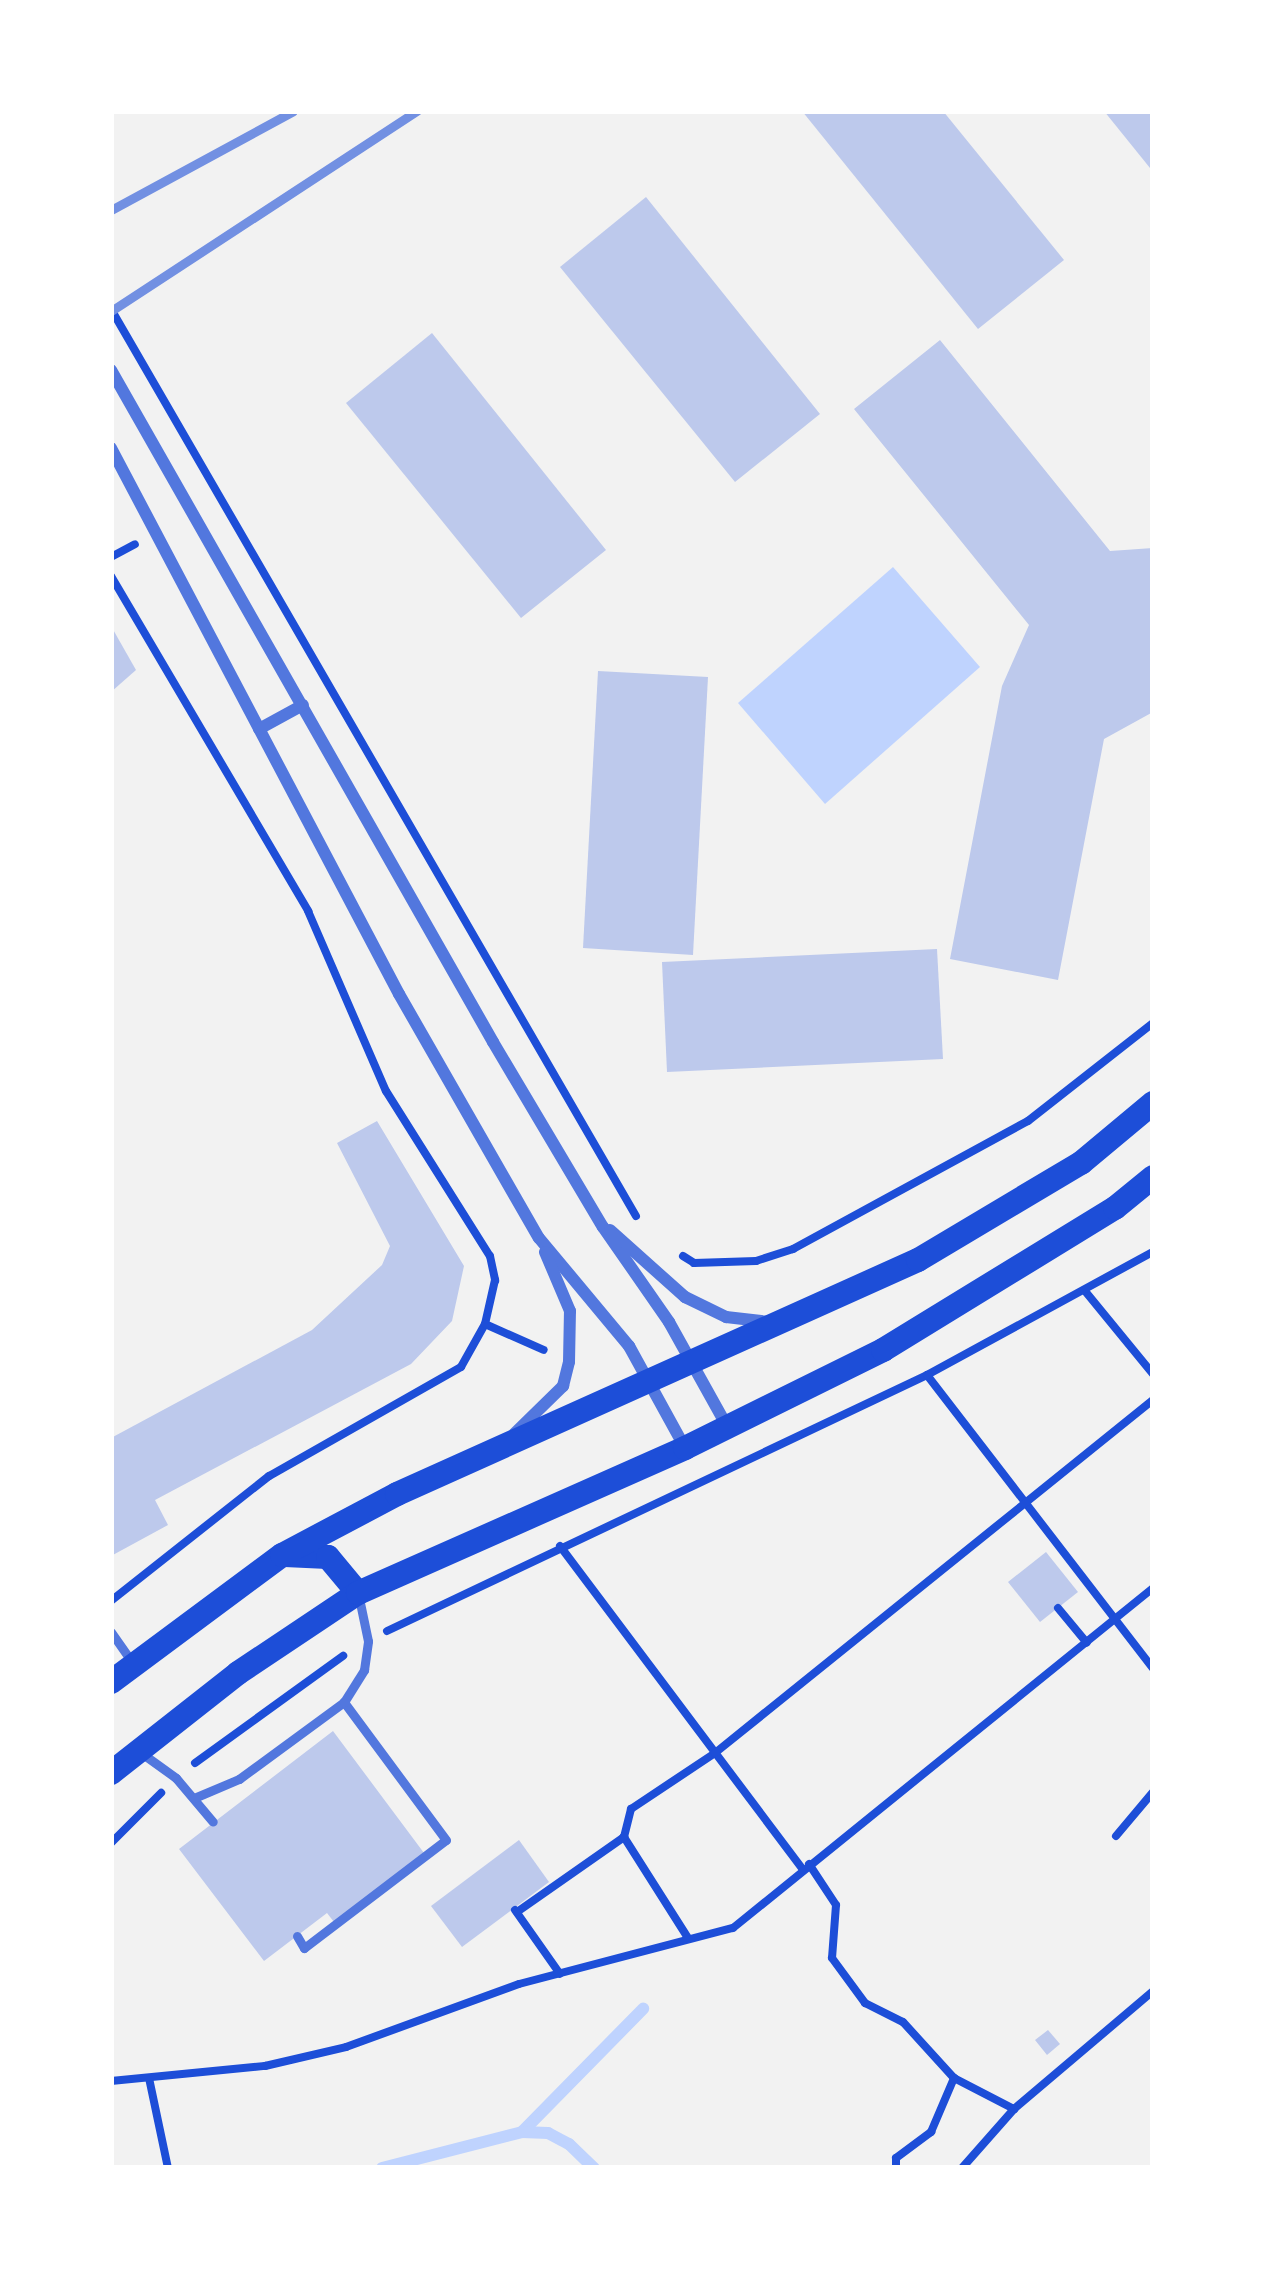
<!DOCTYPE html>
<style>
body{margin:0}
#map{position:relative;width:1264px;height:2279px;overflow:hidden;background:#f2f2f2;font-family:Literata,serif}
div>[style]{position:absolute}
.water>*{inset:0;background:#bfd3fe}
.stream>*{height:12px;margin:-6px;padding:0 6px;transform-origin:6px;border-radius:6px;background:#bfd3fe}
.building>*{inset:0;background:#bdc9ec}
.path>*{height:8px;margin:-4px;padding:0 4px;transform-origin:4px;border-radius:4px;background:#1d4ed8}
.service>*{height:9px;margin:-4.5px;padding:0 4.5px;transform-origin:4.5px;border-radius:4.5px;background:#5277de}
.minor>*{height:12px;margin:-6px;padding:0 6px;transform-origin:6px;border-radius:6px;background:#5277de}
.secondary>*{height:24px;margin:-12px;padding:0 12px;transform-origin:12px;border-radius:12px;background:#1d4ed8}
.rail>*{height:9px;margin:-4.5px;padding:0 4.5px;transform-origin:4.5px;border-radius:4.5px;background:#7290e2}
span{translate:-50% -50%;white-space:nowrap;text-align:center;line-height:1.15;-webkit-text-stroke:12px #fff;paint-order:stroke}
.frame{position:absolute;inset:0;border:114px solid #fff;pointer-events:none}
</style>
<div id="map">
<div class="water">
<i style="clip-path:polygon(893px 567px,980px 667px,825px 804px,738px 703px)"></i>
</div>
<div class="stream">
<i style="left:522px;top:2132px;width:173px;rotate:-45.5deg"></i>
<i style="left:382px;top:2168px;width:145px;rotate:-14.4deg"></i>
<i style="left:522px;top:2132px;width:26px;rotate:2deg"></i>
<i style="left:548px;top:2133px;width:24px;rotate:28deg"></i>
<i style="left:569px;top:2144px;width:35px;rotate:44deg"></i>
</div>
<div class="building">
<i style="clip-path:polygon(802px 111px,943px 111px,1064px 260px,978px 329px)"></i>
<i style="clip-path:polygon(1104px 111px,1153px 111px,1153px 165px,1150px 168px)"></i>
<i style="clip-path:polygon(646px 197px,820px 414px,735px 482px,560px 267px)"></i>
<i style="clip-path:polygon(432px 333px,606px 550px,521px 618px,346px 403px)"></i>
<i style="clip-path:polygon(940px 340px,1110px 551px,1153px 548px,1153px 712px,1104px 739px,1058px 980px,950px 959px,1002px 686px,1029px 625px,854px 409px)"></i>
<i style="clip-path:polygon(111px 626px,136px 670px,111px 692px)"></i>
<i style="clip-path:polygon(598px 671px,708px 677px,693px 955px,583px 948px)"></i>
<i style="clip-path:polygon(937px 949px,943px 1059px,667px 1072px,662px 962px)"></i>
<i style="clip-path:polygon(377px 1121px,464px 1266px,452px 1321px,411px 1364px,155px 1500px,168px 1525px,111px 1556px,111px 1438px,312px 1330px,382px 1265px,390px 1246px,337px 1143px)"></i>
<i style="clip-path:polygon(1046px 1552px,1078px 1592px,1040px 1622px,1008px 1582px)"></i>
<i style="clip-path:polygon(333px 1731px,424px 1853px,334px 1922px,327px 1913px,264px 1961px,179px 1849px)"></i>
<i style="clip-path:polygon(519px 1840px,549px 1882px,462px 1947px,431px 1906px)"></i>
<i style="clip-path:polygon(1048px 2030px,1060px 2044px,1047px 2055px,1035px 2040px)"></i>
</div>
<div class="path">
<i style="left:111px;top:309px;width:1048px;rotate:59.94deg"></i>
<i style="left:111px;top:557px;width:27px;rotate:-28deg"></i>
<i style="left:111px;top:576px;width:389px;rotate:59.5deg"></i>
<i style="left:308px;top:911px;width:196px;rotate:66.6deg"></i>
<i style="left:386px;top:1091px;width:195px;rotate:57.8deg"></i>
<i style="left:490px;top:1256px;width:25px;rotate:78deg"></i>
<i style="left:495px;top:1280px;width:45px;rotate:102.8deg"></i>
<i style="left:485px;top:1324px;width:49px;rotate:119.2deg"></i>
<i style="left:461px;top:1367px;width:221px;rotate:150.4deg"></i>
<i style="left:269px;top:1476px;width:201px;rotate:141.7deg"></i>
<i style="left:683px;top:1256px;width:13px;rotate:32deg"></i>
<i style="left:694px;top:1263px;width:62px;rotate:-1.8deg"></i>
<i style="left:756px;top:1261px;width:39px;rotate:-18deg"></i>
<i style="left:793px;top:1249px;width:268px;rotate:-28.6deg"></i>
<i style="left:1028px;top:1121px;width:159px;rotate:-38.1deg"></i>
<i style="left:1085px;top:1291px;width:107px;rotate:50.7deg"></i>
<i style="left:485px;top:1324px;width:64px;rotate:23.8deg"></i>
<i style="left:927px;top:1375px;width:370px;rotate:52.4deg"></i>
<i style="left:560px;top:1546px;width:405px;rotate:53.1deg"></i>
<i style="left:1058px;top:1608px;width:45px;rotate:50.4deg"></i>
<i style="left:387px;top:1631px;width:598px;rotate:-25.36deg"></i>
<i style="left:927px;top:1375px;width:257px;rotate:-28.6deg"></i>
<i style="left:195px;top:1763px;width:183px;rotate:-35.9deg"></i>
<i style="left:1116px;top:1836px;width:57px;rotate:-49.9deg"></i>
<i style="left:111px;top:1843px;width:71px;rotate:-45deg"></i>
<i style="left:809px;top:1864px;width:49px;rotate:56.6deg"></i>
<i style="left:836px;top:1905px;width:53px;rotate:94.3deg"></i>
<i style="left:832px;top:1958px;width:56px;rotate:53.7deg"></i>
<i style="left:865px;top:2003px;width:42px;rotate:26.6deg"></i>
<i style="left:903px;top:2022px;width:76px;rotate:47.7deg"></i>
<i style="left:954px;top:2078px;width:68px;rotate:27.3deg"></i>
<i style="left:1014px;top:2109px;width:182px;rotate:-40.3deg"></i>
<i style="left:515px;top:1910px;width:78px;rotate:54.9deg"></i>
<i style="left:517px;top:1912px;width:131px;rotate:-35deg"></i>
<i style="left:688px;top:1938px;width:120px;rotate:-122.4deg"></i>
<i style="left:624px;top:1837px;width:29px;rotate:-76deg"></i>
<i style="left:631px;top:1809px;width:101px;rotate:-33.7deg"></i>
<i style="left:715px;top:1753px;width:563px;rotate:-38.87deg"></i>
<i style="left:149px;top:2078px;width:92px;rotate:78.1deg"></i>
<i style="left:111px;top:2081px;width:155px;rotate:-5.6deg"></i>
<i style="left:265px;top:2066px;width:83px;rotate:-13.2deg"></i>
<i style="left:346px;top:2047px;width:184px;rotate:-20deg"></i>
<i style="left:519px;top:1984px;width:221px;rotate:-14.7deg"></i>
<i style="left:733px;top:1928px;width:540px;rotate:-38.99deg"></i>
<i style="left:896px;top:2168px;width:10px;rotate:-90deg"></i>
<i style="left:896px;top:2158px;width:44px;rotate:-36.6deg"></i>
<i style="left:931px;top:2132px;width:59px;rotate:-66.9deg"></i>
<i style="left:962px;top:2168px;width:79px;rotate:-48.6deg"></i>
</div>
<div class="service">
<i style="left:111px;top:1632px;width:37px;rotate:55deg"></i>
<i style="left:140px;top:1752px;width:44px;rotate:35.8deg"></i>
<i style="left:176px;top:1778px;width:57px;rotate:49.9deg"></i>
<i style="left:194px;top:1798px;width:49px;rotate:-22.9deg"></i>
<i style="left:239px;top:1779px;width:130px;rotate:-36.3deg"></i>
<i style="left:297px;top:1936px;width:14px;rotate:60deg"></i>
<i style="left:304px;top:1948px;width:178px;rotate:-37.3deg"></i>
<i style="left:446px;top:1840px;width:172px;rotate:-126.5deg"></i>
<i style="left:344px;top:1702px;width:38px;rotate:-58deg"></i>
<i style="left:364px;top:1670px;width:29px;rotate:-82deg"></i>
<i style="left:368px;top:1641px;width:44px;rotate:-101.8deg"></i>
</div>
<div class="minor">
<i style="left:111px;top:370px;width:773px;rotate:60.38deg"></i>
<i style="left:493px;top:1042px;width:215px;rotate:59.3deg"></i>
<i style="left:603px;top:1227px;width:116px;rotate:55.2deg"></i>
<i style="left:669px;top:1322px;width:119px;rotate:60.9deg"></i>
<i style="left:111px;top:448px;width:617px;rotate:62.19deg"></i>
<i style="left:399px;top:994px;width:281px;rotate:60.2deg"></i>
<i style="left:539px;top:1238px;width:141px;rotate:50.2deg"></i>
<i style="left:629px;top:1346px;width:116px;rotate:61.2deg"></i>
<i style="left:259px;top:729px;width:50px;rotate:-28.6deg"></i>
<i style="left:610px;top:1230px;width:101px;rotate:41.8deg"></i>
<i style="left:685px;top:1297px;width:46px;rotate:26deg"></i>
<i style="left:726px;top:1317px;width:43px;rotate:6.6deg"></i>
<i style="left:514px;top:1434px;width:69px;rotate:-44.4deg"></i>
<i style="left:563px;top:1386px;width:25px;rotate:-76deg"></i>
<i style="left:569px;top:1362px;width:51px;rotate:-88.9deg"></i>
<i style="left:570px;top:1311px;width:64px;rotate:-113deg"></i>
</div>
<div class="secondary">
<i style="left:285px;top:1555px;width:43px;rotate:2.7deg"></i>
<i style="left:328px;top:1557px;width:47px;rotate:50.2deg"></i>
<i style="left:111px;top:1682px;width:213px;rotate:-36.6deg"></i>
<i style="left:282px;top:1555px;width:130px;rotate:-27.9deg"></i>
<i style="left:397px;top:1494px;width:571px;rotate:-24.19deg"></i>
<i style="left:918px;top:1260px;width:190px;rotate:-30.8deg"></i>
<i style="left:1081px;top:1163px;width:94px;rotate:-39.8deg"></i>
<i style="left:111px;top:1773px;width:162px;rotate:-38.2deg"></i>
<i style="left:238px;top:1673px;width:144px;rotate:-33.7deg"></i>
<i style="left:358px;top:1593px;width:358px;rotate:-23.9deg"></i>
<i style="left:685px;top:1448px;width:221px;rotate:-26.3deg"></i>
<i style="left:883px;top:1350px;width:272px;rotate:-31.5deg"></i>
<i style="left:1115px;top:1208px;width:49px;rotate:-39.2deg"></i>
</div>
<div class="rail">
<i style="left:111px;top:210px;width:207px;rotate:-28.5deg"></i>
<i style="left:111px;top:311px;width:366px;rotate:-33.2deg"></i>
</div>
<div class="frame"></div>
</div>
